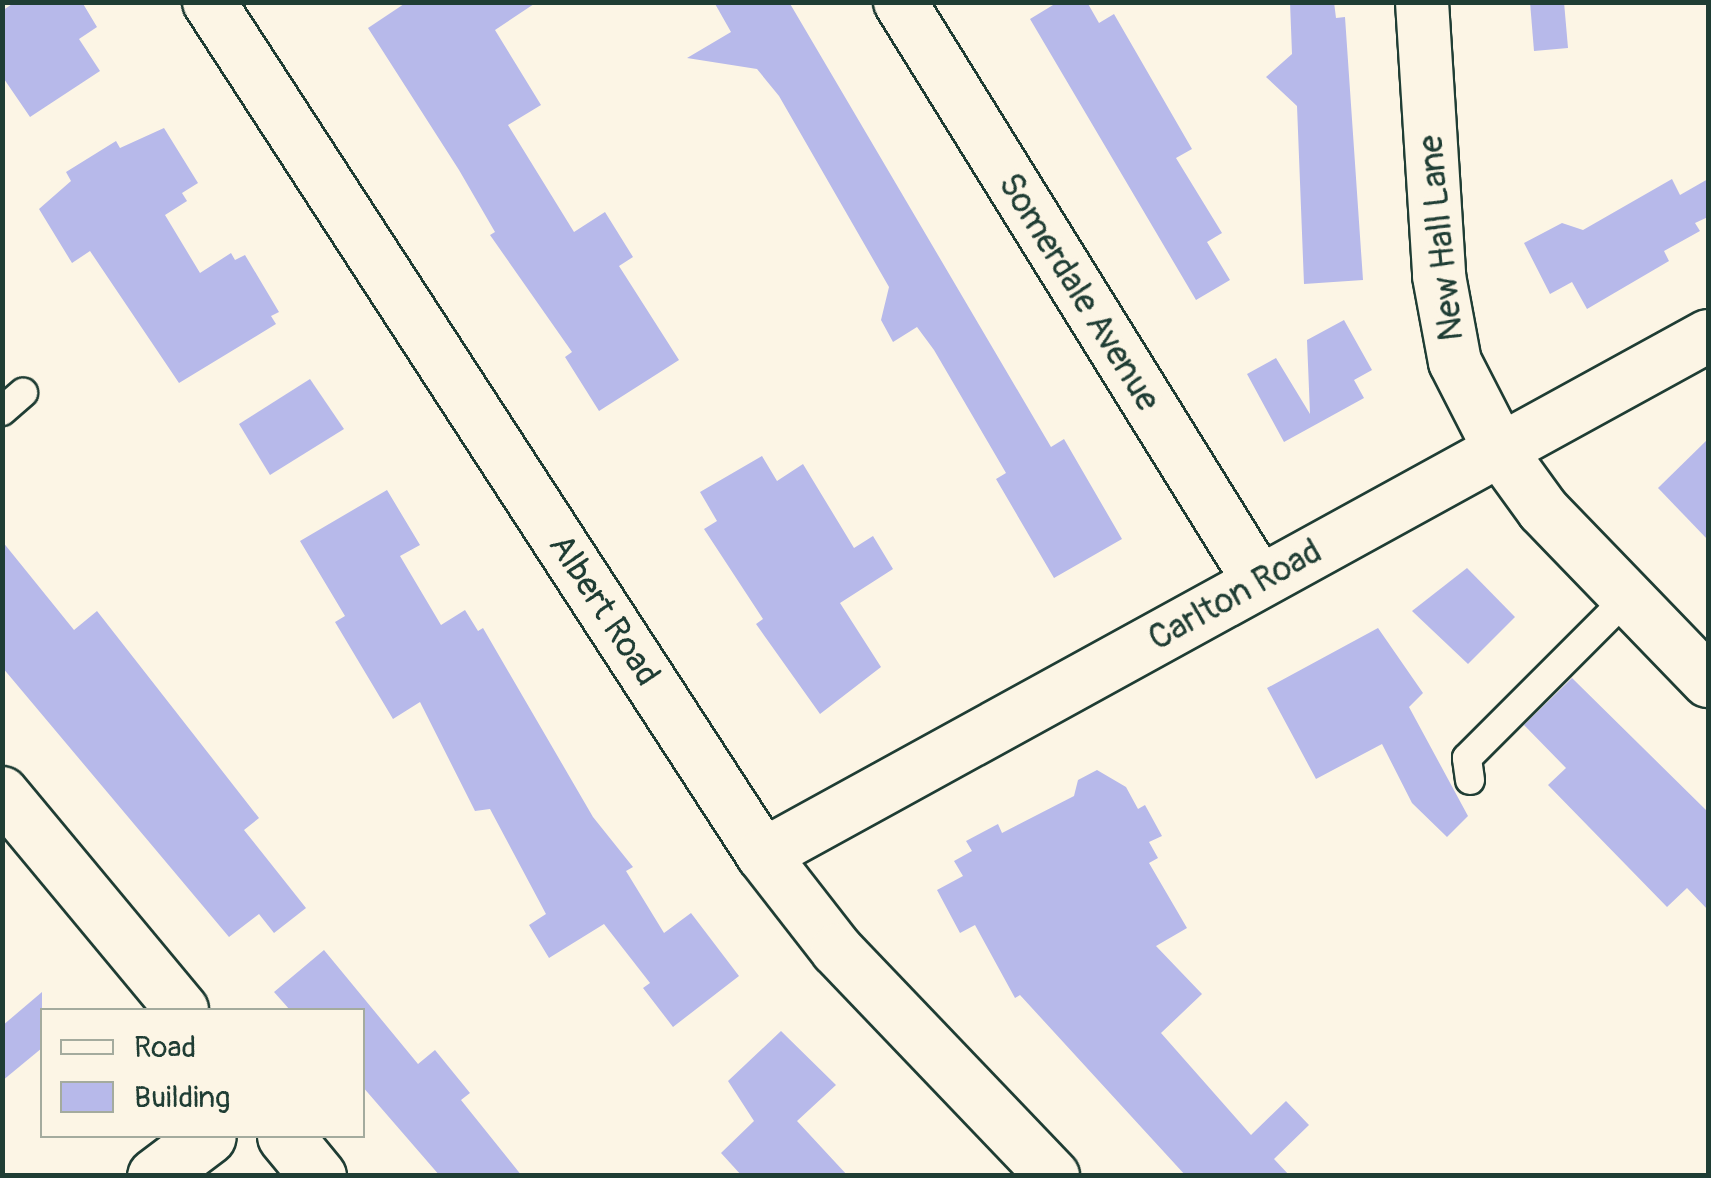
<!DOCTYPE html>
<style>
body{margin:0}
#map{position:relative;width:1711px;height:1178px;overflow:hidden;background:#fcf5e5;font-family:Pangolin,sans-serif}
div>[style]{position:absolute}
.building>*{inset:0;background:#b7b9ea}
.roads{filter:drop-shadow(2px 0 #1f3d34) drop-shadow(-2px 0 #1f3d34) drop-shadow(0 2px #1f3d34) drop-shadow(0 -2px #1f3d34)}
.lane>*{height:28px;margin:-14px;padding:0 14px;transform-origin:14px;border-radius:14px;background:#fcf5e5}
.street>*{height:52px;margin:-26px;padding:0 26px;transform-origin:26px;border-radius:26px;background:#fcf5e5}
.secondary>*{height:55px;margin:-27.5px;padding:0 27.5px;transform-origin:27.5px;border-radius:27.5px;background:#fcf5e5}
span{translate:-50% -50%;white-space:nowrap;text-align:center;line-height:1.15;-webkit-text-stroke:8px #fcf5e5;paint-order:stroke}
.street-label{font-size:35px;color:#1f3d34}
.frame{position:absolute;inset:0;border:5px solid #1f3d34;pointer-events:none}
.legend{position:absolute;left:40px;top:1008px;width:325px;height:130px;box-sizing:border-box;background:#fcf5e5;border:2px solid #a4ab9e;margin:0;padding:12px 18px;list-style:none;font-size:30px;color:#1f3d34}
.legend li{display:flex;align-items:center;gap:20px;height:50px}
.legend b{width:50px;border:2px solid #a4ab9e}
</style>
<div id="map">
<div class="building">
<i style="clip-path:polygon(15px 2px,82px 2px,97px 27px,79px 39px,100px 71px,30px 117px,2px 76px,2px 11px)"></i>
<i style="clip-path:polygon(407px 2px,537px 2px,495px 30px,541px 105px,508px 125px,574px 232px,605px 212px,633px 257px,619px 266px,679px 360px,599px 411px,565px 357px,572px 352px,490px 235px,495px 232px,459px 170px,368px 28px)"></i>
<i style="clip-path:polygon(714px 2px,789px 2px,1051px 447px,1064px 439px,1122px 539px,1054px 578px,996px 479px,1006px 473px,934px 350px,917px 327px,893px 342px,881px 320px,889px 287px,779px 96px,757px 69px,687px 58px,731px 32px)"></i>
<i style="clip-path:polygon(1058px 2px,1087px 2px,1099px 23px,1114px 14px,1192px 149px,1176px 158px,1222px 233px,1207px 242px,1230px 280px,1196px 300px,1030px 19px)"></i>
<i style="clip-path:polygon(1290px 2px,1334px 2px,1336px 18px,1345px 17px,1363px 280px,1304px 284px,1297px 106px,1266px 77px,1292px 54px)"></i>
<i style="clip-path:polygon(1530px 2px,1564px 2px,1568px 48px,1534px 51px)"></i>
<i style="clip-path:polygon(164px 128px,198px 183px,182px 193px,187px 201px,165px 215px,200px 273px,231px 253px,235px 260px,245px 255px,279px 312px,271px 316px,276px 324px,179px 383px,90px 251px,72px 263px,39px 209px,71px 181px,66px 172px,116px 141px,120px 148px)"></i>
<i style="clip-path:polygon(1672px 179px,1680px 195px,1708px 179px,1708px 217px,1695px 223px,1700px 231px,1664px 251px,1669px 261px,1587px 309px,1572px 282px,1550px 294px,1524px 243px,1562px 223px,1583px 230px)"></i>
<i style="clip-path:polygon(1344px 320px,1372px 370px,1354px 380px,1364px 398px,1284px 442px,1247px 374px,1276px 358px,1310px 414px,1307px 340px)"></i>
<i style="clip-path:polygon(310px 379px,344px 429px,270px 475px,239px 424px)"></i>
<i style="clip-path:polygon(1708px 439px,1708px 540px,1658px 488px)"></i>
<i style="clip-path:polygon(762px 456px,777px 481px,803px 464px,854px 548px,873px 536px,893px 569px,840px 603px,881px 667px,820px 714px,756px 624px,763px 619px,704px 529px,717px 521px,700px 492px)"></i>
<i style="clip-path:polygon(387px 490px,420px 545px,400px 556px,441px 625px,465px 610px,478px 631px,483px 628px,593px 817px,633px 867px,626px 871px,664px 933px,691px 913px,739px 976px,673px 1027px,643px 988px,650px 983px,604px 924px,549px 958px,529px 925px,546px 914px,490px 809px,475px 811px,420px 702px,393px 719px,335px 622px,345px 616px,300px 541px)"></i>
<i style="clip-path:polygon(2px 541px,74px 630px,97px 611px,259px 818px,244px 830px,306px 908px,274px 933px,259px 914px,229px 937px,2px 667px)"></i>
<i style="clip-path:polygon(1467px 568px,1515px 617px,1468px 664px,1412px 611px)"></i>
<i style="clip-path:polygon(1378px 628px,1423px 693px,1409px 707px,1468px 816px,1447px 837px,1412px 803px,1382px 744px,1316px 779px,1267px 688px)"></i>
<i style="clip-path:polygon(1572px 678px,1708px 812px,1708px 910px,1687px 888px,1667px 907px,1548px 785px,1566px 768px,1524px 725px)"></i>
<i style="clip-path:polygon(1097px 770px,1126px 787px,1138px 809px,1145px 805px,1162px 836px,1149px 842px,1158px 858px,1149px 863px,1187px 928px,1156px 946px,1202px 994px,1161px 1033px,1251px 1135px,1286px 1101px,1309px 1125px,1274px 1159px,1290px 1176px,1186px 1176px,1020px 995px,1015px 998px,975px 925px,960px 933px,937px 890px,963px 876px,954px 861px,972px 851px,966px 841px,998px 824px,1002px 833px,1074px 796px,1078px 780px)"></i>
<i style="clip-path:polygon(324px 950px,418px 1064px,435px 1050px,448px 1066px,470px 1093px,461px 1100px,522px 1176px,440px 1176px,362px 1086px,362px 1010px,290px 1010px,274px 992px)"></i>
<i style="clip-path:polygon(42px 992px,42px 1048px,2px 1081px,2px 1026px)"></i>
<i style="clip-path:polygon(781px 1031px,836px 1085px,797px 1121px,848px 1176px,742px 1176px,721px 1153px,754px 1121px,728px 1081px)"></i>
</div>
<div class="roads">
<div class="lane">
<i style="left:2px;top:411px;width:28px;rotate:-41deg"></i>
<i style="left:1470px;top:780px;width:22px;rotate:-98deg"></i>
<i style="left:1467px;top:758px;width:226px;rotate:-45deg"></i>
</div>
<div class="street">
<i style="left:209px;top:2px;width:1017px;rotate:57deg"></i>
<i style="left:763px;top:855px;width:120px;rotate:52.1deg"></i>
<i style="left:837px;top:950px;width:313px;rotate:46.3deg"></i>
<i style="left:900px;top:2px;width:681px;rotate:58.2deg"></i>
<i style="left:1422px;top:2px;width:275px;rotate:86.4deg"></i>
<i style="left:1439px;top:276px;width:87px;rotate:79.5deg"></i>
<i style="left:1455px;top:362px;width:101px;rotate:62.9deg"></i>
<i style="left:1501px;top:452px;width:72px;rotate:54.1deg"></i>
<i style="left:1543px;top:510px;width:238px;rotate:46deg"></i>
<i style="left:2px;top:793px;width:282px;rotate:50.3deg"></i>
<i style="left:763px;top:855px;width:1078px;rotate:-28.78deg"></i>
</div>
<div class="secondary">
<i style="left:285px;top:1136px;width:52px;rotate:50.5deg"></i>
<i style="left:155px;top:1176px;width:66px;rotate:-37deg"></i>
</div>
</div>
<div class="street-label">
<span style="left:1441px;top:238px;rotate:-96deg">New Hall Lane</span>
<span style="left:1079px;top:292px;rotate:58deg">Somerdale Avenue</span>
<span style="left:1235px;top:595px;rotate:-29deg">Carlton Road</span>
<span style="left:604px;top:610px;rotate:57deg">Albert Road</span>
</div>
<div class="frame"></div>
<ul class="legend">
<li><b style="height:12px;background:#fcf5e5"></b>Road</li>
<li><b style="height:28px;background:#b7b9ea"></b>Building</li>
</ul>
</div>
